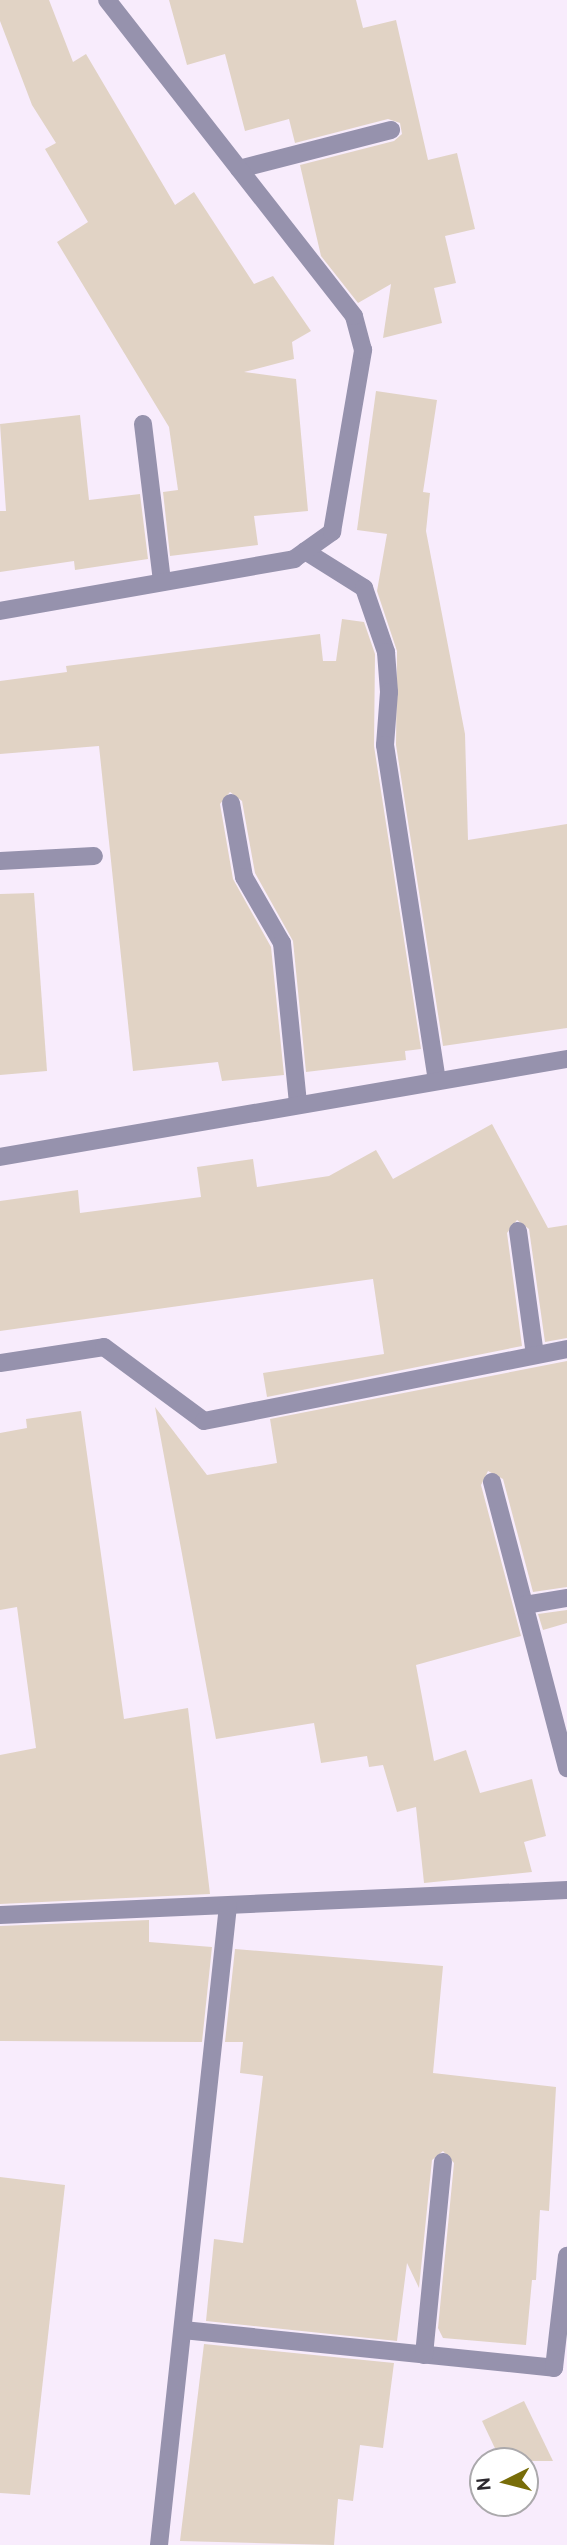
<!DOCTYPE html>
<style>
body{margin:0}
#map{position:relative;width:567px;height:2545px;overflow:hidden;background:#f8ecfc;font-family:Overpass,sans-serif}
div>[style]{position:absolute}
.building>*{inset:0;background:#e1d3c5}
.minor>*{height:18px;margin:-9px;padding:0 9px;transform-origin:9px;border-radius:9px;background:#9692ad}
span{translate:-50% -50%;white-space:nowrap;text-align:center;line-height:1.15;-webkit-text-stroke:6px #fff;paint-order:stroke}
.north{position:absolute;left:469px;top:2447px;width:70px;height:70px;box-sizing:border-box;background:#fff;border:2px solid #aba9ac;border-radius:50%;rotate:264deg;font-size:19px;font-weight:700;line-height:28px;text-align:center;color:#2d292f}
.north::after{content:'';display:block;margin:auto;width:24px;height:32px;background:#786d09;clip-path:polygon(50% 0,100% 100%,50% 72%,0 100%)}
</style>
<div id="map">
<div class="building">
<i style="clip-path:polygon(0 0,49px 0,73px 62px,86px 54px,175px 205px,194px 192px,254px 284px,273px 276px,311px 331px,292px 342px,294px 359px,244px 372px,296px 379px,308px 511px,254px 516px,258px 545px,170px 556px,163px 492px,178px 490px,169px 427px,57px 242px,88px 222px,45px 149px,56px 143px,32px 105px,0 21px)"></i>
<i style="clip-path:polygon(169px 0,356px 0,363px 28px,396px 20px,428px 160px,457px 153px,475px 229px,445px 236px,456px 283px,434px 288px,442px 323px,383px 338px,391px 284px,358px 303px,321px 256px,300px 165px,394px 141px,402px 134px,400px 123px,388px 119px,295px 143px,289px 119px,245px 131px,225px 54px,187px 65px)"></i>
<i style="clip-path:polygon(376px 391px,437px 400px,423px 492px,430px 493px,426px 531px,465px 734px,468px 840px,567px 824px,567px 1028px,443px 1046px,396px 745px,397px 651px,377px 591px,387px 534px,357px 530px)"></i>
<i style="clip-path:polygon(80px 415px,89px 500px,140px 494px,148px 559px,75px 570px,74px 561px,0 572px,0 511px,6px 511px,0 424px)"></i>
<i style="clip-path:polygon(342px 619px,364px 622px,375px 654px,374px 746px,421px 1049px,405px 1051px,406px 1060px,306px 1072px,293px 941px,255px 873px,242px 801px,230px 792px,220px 804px,233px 879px,271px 947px,284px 1075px,222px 1081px,218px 1062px,133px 1071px,99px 746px,0 754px,0 681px,67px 672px,66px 666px,320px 634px,323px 661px,336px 661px)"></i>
<i style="clip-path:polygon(34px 893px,47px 1071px,0 1075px,0 894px)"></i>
<i style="clip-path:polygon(492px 1124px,548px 1228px,567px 1225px,567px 1338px,545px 1342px,529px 1229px,517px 1220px,507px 1233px,522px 1346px,267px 1397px,263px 1373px,384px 1354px,373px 1279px,0 1331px,0 1201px,78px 1190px,80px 1213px,201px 1197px,197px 1167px,253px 1159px,257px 1187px,329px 1176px,376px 1150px,393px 1179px)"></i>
<i style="clip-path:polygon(567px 1361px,567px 1587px,533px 1592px,503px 1479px,488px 1471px,481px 1485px,521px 1636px,416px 1665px,434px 1761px,466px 1750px,480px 1793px,532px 1779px,546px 1836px,524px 1842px,532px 1872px,424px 1883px,416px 1807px,397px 1812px,383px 1765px,369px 1767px,367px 1756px,321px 1763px,314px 1723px,216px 1739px,155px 1407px,207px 1475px,277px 1463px,270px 1419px)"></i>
<i style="clip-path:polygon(81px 1411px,124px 1719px,188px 1708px,210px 1894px,0 1904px,0 1755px,36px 1748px,17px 1607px,0 1610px,0 1433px,27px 1428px,26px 1419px)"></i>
<i style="clip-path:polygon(567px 1610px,567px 1623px,543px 1630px,538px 1614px)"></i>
<i style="clip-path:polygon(149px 1920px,149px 1942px,212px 1947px,202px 2042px,0 2041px,0 1926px)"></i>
<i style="clip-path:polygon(235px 1949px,443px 1966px,433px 2073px,556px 2087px,549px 2211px,540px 2210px,536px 2280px,532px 2280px,526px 2345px,443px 2338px,438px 2328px,454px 2163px,443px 2151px,432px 2160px,419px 2288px,407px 2263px,397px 2341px,206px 2321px,214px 2239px,243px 2243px,263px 2076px,240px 2073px,243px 2042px,225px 2042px)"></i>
<i style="clip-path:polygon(0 2177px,65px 2185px,30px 2495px,0 2493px)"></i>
<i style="clip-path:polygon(204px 2344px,394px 2363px,383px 2448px,360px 2445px,353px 2501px,338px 2499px,334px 2545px,180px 2541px)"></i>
<i style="clip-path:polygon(524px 2401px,553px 2461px,501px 2461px,482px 2421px)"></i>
</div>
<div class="minor">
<i style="left:239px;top:169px;width:157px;rotate:-14.4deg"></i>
<i style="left:143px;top:424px;width:159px;rotate:83.1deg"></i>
<i style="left:305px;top:551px;width:70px;rotate:32.1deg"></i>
<i style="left:364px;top:588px;width:68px;rotate:71deg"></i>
<i style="left:386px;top:652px;width:40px;rotate:85.7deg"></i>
<i style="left:389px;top:692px;width:53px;rotate:94.3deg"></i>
<i style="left:385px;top:745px;width:338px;rotate:81.2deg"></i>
<i style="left:0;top:611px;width:299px;rotate:-10deg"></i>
<i style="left:294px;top:559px;width:47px;rotate:-35.4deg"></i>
<i style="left:332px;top:532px;width:185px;rotate:-80.3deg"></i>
<i style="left:363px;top:350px;width:35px;rotate:-105deg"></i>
<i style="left:354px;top:316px;width:401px;rotate:-128deg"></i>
<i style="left:231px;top:803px;width:75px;rotate:80deg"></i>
<i style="left:244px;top:877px;width:76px;rotate:60.1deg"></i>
<i style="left:282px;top:943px;width:161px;rotate:84.3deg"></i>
<i style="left:0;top:861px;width:94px;rotate:-3deg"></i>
<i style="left:0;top:1157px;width:575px;rotate:-9.81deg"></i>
<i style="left:518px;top:1231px;width:125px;rotate:82.2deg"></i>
<i style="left:0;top:1363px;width:105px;rotate:-8.7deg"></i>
<i style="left:104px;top:1347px;width:124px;rotate:36.5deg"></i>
<i style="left:204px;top:1421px;width:370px;rotate:-11.2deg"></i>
<i style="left:492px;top:1482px;width:296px;rotate:75.3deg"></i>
<i style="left:525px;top:1605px;width:43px;rotate:-9.5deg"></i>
<i style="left:0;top:1915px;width:568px;rotate:-2.52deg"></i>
<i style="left:183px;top:2330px;width:373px;rotate:5.8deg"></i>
<i style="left:554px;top:2368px;width:113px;rotate:-83.4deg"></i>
<i style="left:424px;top:2355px;width:194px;rotate:-84.4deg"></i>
<i style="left:159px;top:2545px;width:643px;rotate:-83.84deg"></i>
</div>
<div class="north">N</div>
</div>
